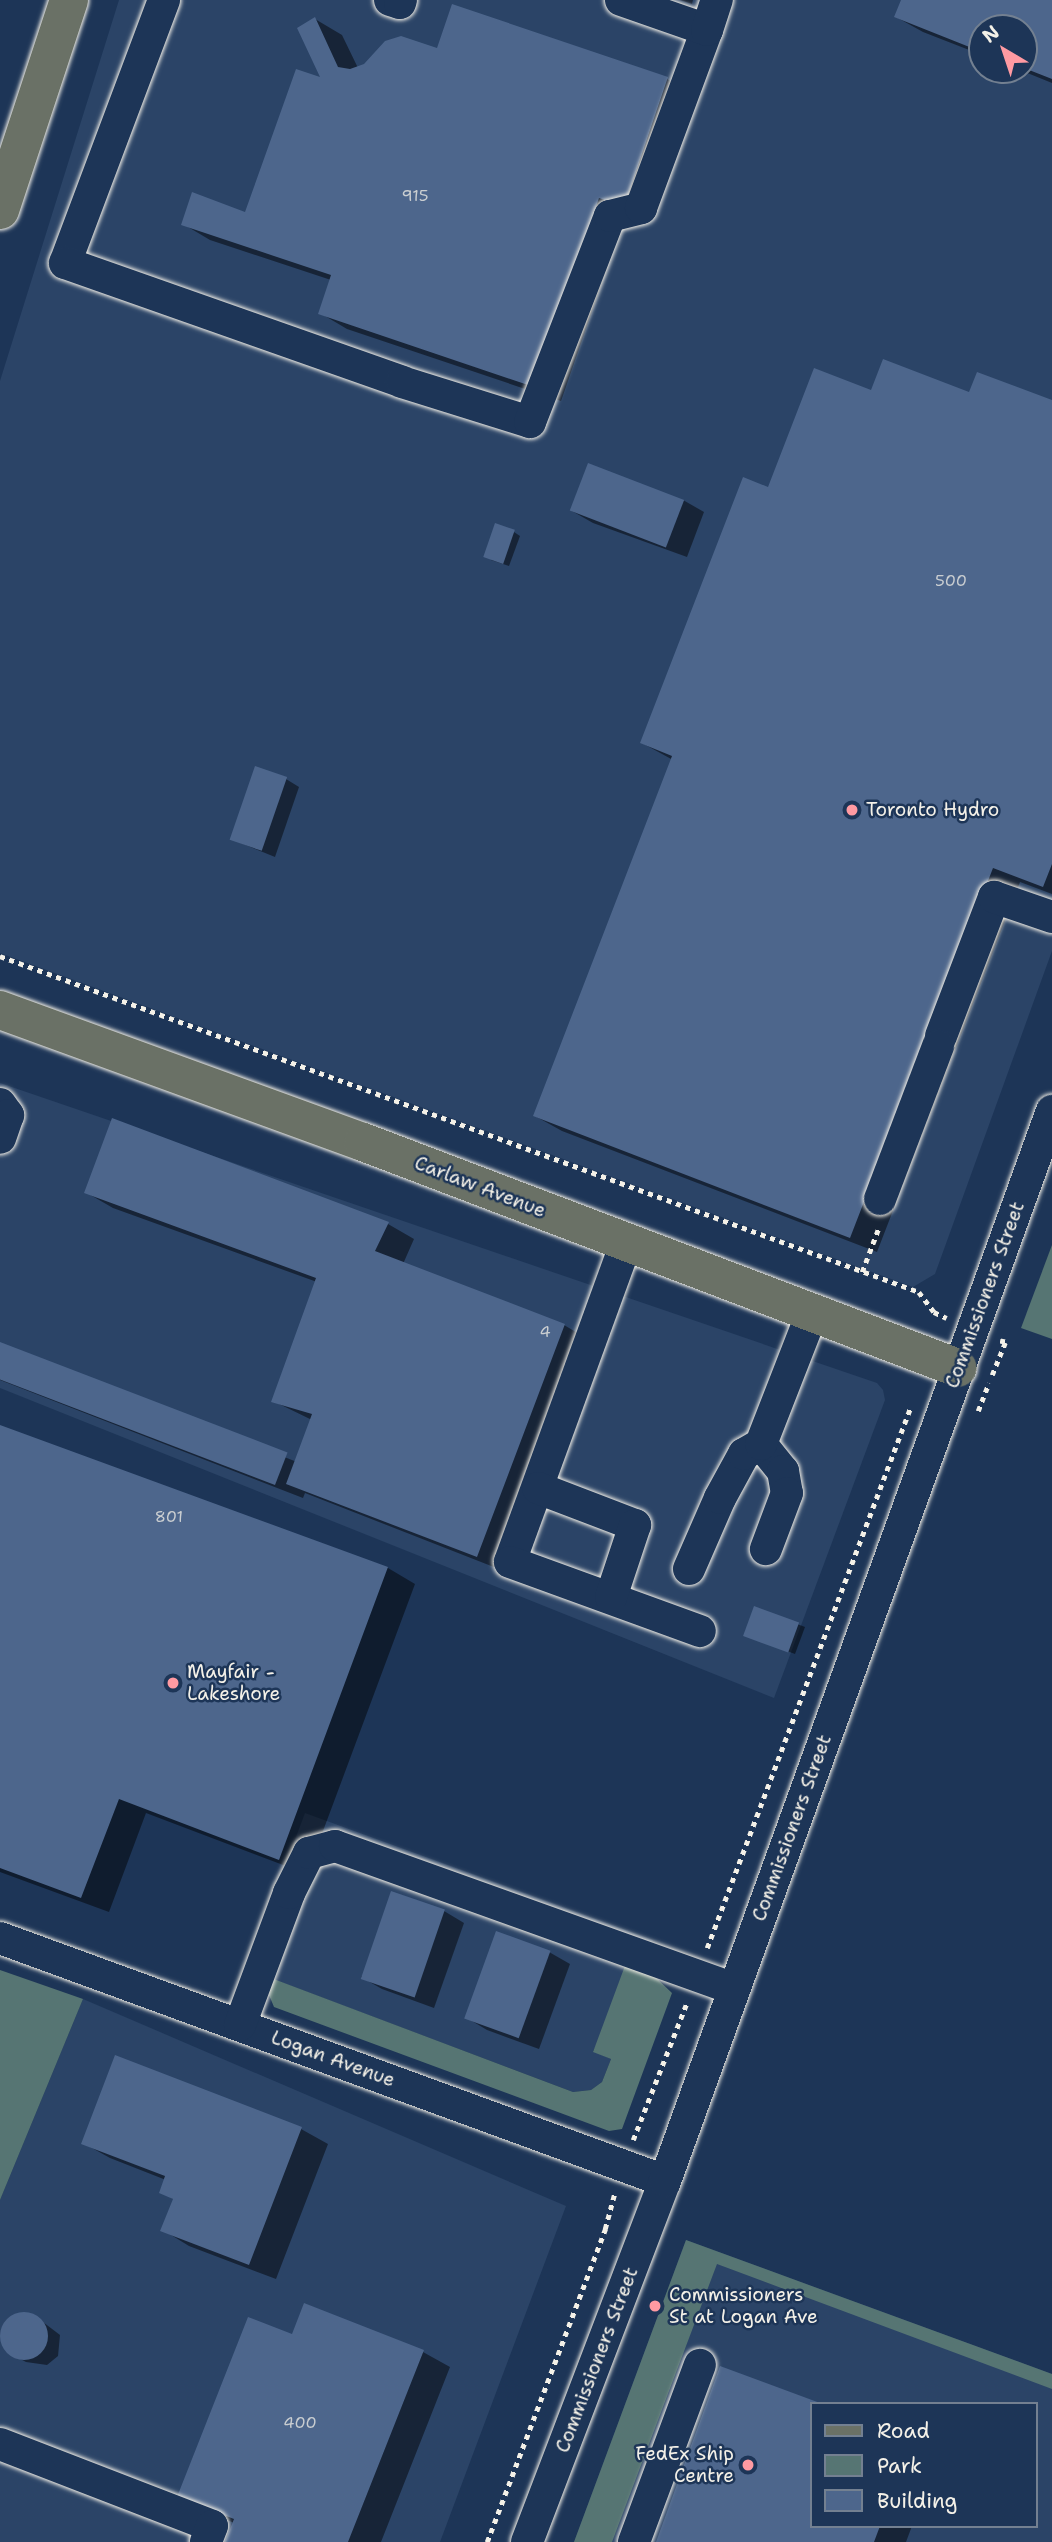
<!DOCTYPE html>
<style>
body{margin:0}
#map{position:relative;width:1052px;height:2542px;overflow:hidden;background:#1d3557;font-family:"Shantell Sans",sans-serif}
div>[style]{position:absolute}
.built>*{inset:0;background:#2b4467}
.green>*{inset:0;background:#567573}
.shadow>*{inset:0;background:#0007}
.building>*{inset:0;background:#4d668c;transform-origin:0 0}
.round{border-radius:50%}
.path>*{height:4.5px;margin-top:-2.25px;transform-origin:0;background:repeating-linear-gradient(90deg,#f4f1e8 0 5px,transparent 0 10px)}
.roads{filter:drop-shadow(0 0 2px #f4f1e8) drop-shadow(0 0 2px #f4f1e8)}
.minor>*{height:32px;margin:-16px;padding:0 16px;transform-origin:16px;border-radius:16px;background:#1d3557}
.major>*{height:38px;margin:-19px;padding:0 19px;transform-origin:19px;border-radius:19px;background:#6a7166}
.highway>*{height:38px;margin:-19px;padding:0 19px;transform-origin:19px;border-radius:19px;background:#6a7166}
.dots>*{width:19px;height:19px;translate:-50% -50%;box-sizing:border-box;border:4px solid #1d3557;border-radius:50%}
span{translate:-50% -50%;white-space:nowrap;text-align:center;line-height:1.15;-webkit-text-stroke:5px #1d3557;paint-order:stroke}
.number-label{font-size:16px;color:#caced1}
.number-label span{-webkit-text-stroke-width:0}
.poi-label{font-size:19px;color:#f4f1e8}
.left{translate:0 -50%;text-align:left}
.right{translate:-100% -50%;text-align:right}
.street-label{font-size:19px;color:#f4f1e8}
.legend{position:absolute;left:810px;top:2402px;width:228px;height:126px;box-sizing:border-box;background:#1d3557;border:2px solid #738091;margin:0;padding:9px 12px;list-style:none;font-size:21px;color:#f4f1e8}
.legend li{display:flex;align-items:center;gap:14px;height:35px}
.legend b{width:35px;border:2px solid #738091}
.north{position:absolute;left:968px;top:14px;width:70px;height:70px;box-sizing:border-box;background:#1d3557;border:2px solid #738091;border-radius:50%;rotate:321deg;font-size:19px;font-weight:700;line-height:28px;text-align:center;color:#f4f1e8}
.north::after{content:'';display:block;margin:auto;width:24px;height:32px;background:#ff9aa2;clip-path:polygon(50% 0,100% 100%,50% 72%,0 100%)}
</style>
<div id="map">
<div class="built">
<i style="clip-path:polygon(evenodd,119px 0,1052px 0,1052px 951px,935px 1274px,913px 1287px,0 953px,0 381px,119px 0,982px 28px,1024px 28px,1024px 70px,982px 70px,982px 28px)"></i>
<i style="clip-path:polygon(0 1083px,877px 1383px,883px 1390px,885px 1400px,774px 1698px,0 1388px)"></i>
<i style="clip-path:polygon(305px 1813px,653px 1940px,642px 1970px,593px 2051px,611px 2059px,602px 2082px,591px 2090px,573px 2092px,246px 1969px)"></i>
<i style="clip-path:polygon(83px 1999px,566px 2206px,440px 2542px,0 2542px,0 2200px)"></i>
<i style="clip-path:polygon(evenodd,686px 2240px,1052px 2374px,1052px 2542px,574px 2542px,686px 2240px,812px 2404px,1036px 2404px,1036px 2526px,812px 2526px,812px 2404px)"></i>
</div>
<div class="green">
<i style="clip-path:polygon(1052px 1245px,1052px 1339px,1021px 1328px)"></i>
<i style="clip-path:polygon(626px 1963px,652px 1974px,672px 1993px,622px 2129px,609px 2131px,274px 2007px,269px 1995px,271px 1978px,573px 2092px,591px 2090px,602px 2082px,611px 2059px,593px 2052px)"></i>
<i style="clip-path:polygon(0 1970px,83px 1999px,0 2200px)"></i>
<i style="clip-path:polygon(686px 2240px,1052px 2374px,1052px 2389px,717px 2264px,612px 2542px,574px 2542px)"></i>
</div>
<div class="shadow">
<i style="clip-path:polygon(680px 0,693px 0,692px 4px)"></i>
<i style="clip-path:polygon(903px 0,1052px 0,1052px 83px,1020px 70px,1024px 70px,1024px 28px,982px 28px,982px 55px,923px 32px,896px 17px)"></i>
<i style="clip-path:polygon(315px 19px,342px 35px,358px 68px,439px 50px,667px 79px,694px 94px,651px 221px,626px 213px,561px 401px,347px 329px,320px 313px,331px 280px,210px 240px,183px 224px,246px 214px,324px 80px)"></i>
<i style="clip-path:polygon(872px 392px,970px 394px,1052px 402px,1052px 894px,1020px 882px,877px 1252px,562px 1131px,535px 1116px,673px 760px,642px 743px,769px 489px)"></i>
<i style="clip-path:polygon(683px 500px,704px 512px,687px 557px,593px 523px,572px 511px)"></i>
<i style="clip-path:polygon(514px 532px,520px 536px,509px 566px,491px 560px)"></i>
<i style="clip-path:polygon(286px 779px,299px 787px,275px 857px,231px 839px)"></i>
<i style="clip-path:polygon(87px 1193px,388px 1224px,414px 1239px,403px 1264px,564px 1325px,591px 1341px,504px 1571px,305px 1493px,303px 1498px,0 1380px,0 1344px,297px 1462px,312px 1420px,273px 1401px,317px 1282px,113px 1208px)"></i>
<i style="clip-path:polygon(0 1427px,388px 1568px,415px 1584px,307px 1874px,146px 1813px,109px 1912px,0 1872px)"></i>
<i style="clip-path:polygon(755px 1608px,805px 1627px,795px 1654px,752px 1638px)"></i>
<i style="clip-path:polygon(444px 1911px,464px 1923px,434px 2008px,382px 1989px,361px 1977px)"></i>
<i style="clip-path:polygon(549px 1952px,570px 1964px,539px 2049px,487px 2030px,467px 2018px)"></i>
<i style="clip-path:polygon(116px 2058px,301px 2129px,328px 2144px,276px 2279px,189px 2246px,163px 2230px,175px 2200px,161px 2192px,166px 2180px,110px 2158px,83px 2143px)"></i>
<i style="clip-path:polygon(305px 2305px,423px 2352px,450px 2367px,381px 2542px,229px 2542px,234px 2523px,206px 2511px,293px 2337px)"></i>
<i style="clip-path:polygon(21px 2314px,35px 2316px,60px 2335px,58px 2356px,47px 2365px,26px 2362px,11px 2354px,3px 2342px,4px 2327px)"></i>
<i style="clip-path:polygon(721px 2369px,816px 2404px,812px 2404px,812px 2526px,912px 2526px,906px 2542px,657px 2542px)"></i>
</div>
<div class="building">
<i style="clip-path:polygon(901px 0,1052px 0,1052px 79px,1024px 68px,1024px 28px,982px 28px,982px 52px,894px 17px)"></i>
<i style="clip-path:polygon(452px 4px,668px 77px,624px 207px,599px 198px,534px 387px,318px 314px,331px 275px,181px 225px,192px 192px,245px 212px,296px 69px,320px 77px,297px 28px,315px 17px,338px 67px,350px 69px,364px 64px,385px 41px,401px 36px,437px 48px)"></i>
<i style="clip-path:polygon(883px 359px,969px 392px,977px 372px,1052px 400px,1052px 864px,1043px 887px,993px 868px,850px 1238px,533px 1116px,672px 756px,640px 743px,743px 477px,768px 487px,814px 368px,871px 390px)"></i>
<i style="left:588px;top:463px;width:103px;height:51px;rotate:21deg"></i>
<i style="left:495px;top:523px;width:21px;height:36px;rotate:19deg"></i>
<i style="left:255px;top:766px;width:34px;height:78px;rotate:19deg"></i>
<i style="clip-path:polygon(112px 1118px,389px 1222px,375px 1251px,565px 1324px,477px 1557px,286px 1484px,312px 1414px,271px 1402px,316px 1278px,84px 1193px)"></i>
<i style="left:0;top:1342px;width:308px;height:35px;rotate:21deg"></i>
<i style="clip-path:polygon(0 1425px,388px 1567px,279px 1860px,119px 1799px,81px 1898px,0 1868px)"></i>
<i style="left:754px;top:1606px;width:48px;height:32px;rotate:20deg"></i>
<i style="left:391px;top:1891px;width:57px;height:93px;rotate:19deg"></i>
<i style="left:496px;top:1931px;width:58px;height:93px;rotate:20deg"></i>
<i style="clip-path:polygon(115px 2055px,302px 2127px,249px 2265px,160px 2231px,173px 2199px,159px 2193px,165px 2176px,81px 2144px)"></i>
<i style="clip-path:polygon(304px 2303px,424px 2350px,348px 2542px,225px 2542px,234px 2519px,177px 2497px,248px 2317px,292px 2334px)"></i>
<i class="round" style="left:0;top:2312px;width:48px;height:48px"></i>
<i style="clip-path:polygon(720px 2366px,820px 2403px,812px 2404px,812px 2526px,880px 2526px,874px 2542px,656px 2542px)"></i>
</div>
<div class="path">
<i style="left:0;top:956px;width:978px;rotate:20.08deg"></i>
<i style="left:919px;top:1292px;width:25px;rotate:53deg"></i>
<i style="left:934px;top:1312px;width:14px;rotate:25deg"></i>
<i style="left:862px;top:1272px;width:48px;rotate:-69.3deg"></i>
<i style="left:992px;top:1375px;width:35px;rotate:-68deg"></i>
<i style="left:1005px;top:1342px;width:5px;rotate:-169deg"></i>
<i style="left:978px;top:1411px;width:30px;rotate:-69deg"></i>
<i style="left:707px;top:1948px;width:579px;rotate:-69.37deg"></i>
<i style="left:633px;top:2140px;width:148px;rotate:-68.6deg"></i>
<i style="left:487px;top:2542px;width:335px;rotate:-69.3deg"></i>
<i style="left:605px;top:2229px;width:38px;rotate:-75deg"></i>
</div>
<div class="roads">
<div class="minor">
<i style="left:164px;top:0;width:281px;rotate:110.6deg"></i>
<i style="left:65px;top:263px;width:357px;rotate:19.4deg"></i>
<i style="left:402px;top:382px;width:134px;rotate:17.4deg"></i>
<i style="left:530px;top:422px;width:221px;rotate:-68.8deg"></i>
<i style="left:610px;top:216px;width:32px;rotate:-14deg"></i>
<i style="left:641px;top:208px;width:190px;rotate:-69.7deg"></i>
<i style="left:390px;top:0;width:10px;rotate:17deg"></i>
<i style="left:400px;top:3px;width:3px;rotate:-72deg"></i>
<i style="left:621px;top:0;width:91px;rotate:19.2deg"></i>
<i style="left:707px;top:30px;width:32px;rotate:-72deg"></i>
<i style="left:941px;top:1036px;width:149px;rotate:-69.1deg"></i>
<i style="left:994px;top:897px;width:61px;rotate:19deg"></i>
<i style="left:0;top:1104px;width:14px;rotate:54deg"></i>
<i style="left:8px;top:1115px;width:24px;rotate:109deg"></i>
<i style="left:880px;top:1199px;width:164px;rotate:-69.2deg"></i>
<i style="left:626px;top:1243px;width:339px;rotate:110deg"></i>
<i style="left:510px;top:1562px;width:202px;rotate:20deg"></i>
<i style="left:761px;top:1444px;width:35px;rotate:51deg"></i>
<i style="left:783px;top:1471px;width:22px;rotate:80deg"></i>
<i style="left:787px;top:1493px;width:60px;rotate:110.6deg"></i>
<i style="left:538px;top:1488px;width:104px;rotate:20.9deg"></i>
<i style="left:635px;top:1525px;width:76px;rotate:108.4deg"></i>
<i style="left:689px;top:1569px;width:77px;rotate:-66.4deg"></i>
<i style="left:720px;top:1498px;width:50px;rotate:-61.4deg"></i>
<i style="left:744px;top:1454px;width:20px;rotate:-30deg"></i>
<i style="left:761px;top:1444px;width:141px;rotate:-68.7deg"></i>
<i style="left:0;top:1938px;width:708px;rotate:20.07deg"></i>
<i style="left:240px;top:2025px;width:141px;rotate:-69.6deg"></i>
<i style="left:289px;top:1893px;width:45px;rotate:-63.4deg"></i>
<i style="left:309px;top:1853px;width:27px;rotate:-15deg"></i>
<i style="left:335px;top:1846px;width:424px;rotate:19.7deg"></i>
<i style="left:0;top:2444px;width:227px;rotate:21.1deg"></i>
<i style="left:212px;top:2526px;width:17px;rotate:111deg"></i>
<i style="left:527px;top:2542px;width:386px;rotate:-69.1deg"></i>
<i style="left:665px;top:2181px;width:1138px;rotate:-70.12deg"></i>
<i style="left:634px;top:2542px;width:189px;rotate:-69.6deg"></i>
</div>
<div class="major">
<i style="left:0;top:1010px;width:386px;rotate:20deg"></i>
<i style="left:363px;top:1142px;width:636px;rotate:20.8deg"></i>
</div>
<div class="highway">
<i style="left:0;top:210px;width:221px;rotate:-71.8deg"></i>
</div>
</div>
<div class="dots">
<i style="left:852px;top:810px;background:#ff9aa2"></i>
<i style="left:173px;top:1683px;background:#ff9aa2"></i>
<i style="left:655px;top:2306px;background:#ff9aa2"></i>
<i style="left:748px;top:2465px;background:#ff9aa2"></i>
</div>
<div class="number-label">
<span style="left:415px;top:196px">915</span>
<span style="left:951px;top:581px">500</span>
<span style="left:545px;top:1332px">4</span>
<span style="left:169px;top:1517px">801</span>
<span style="left:300px;top:2423px">400</span>
</div>
<div class="poi-label">
<span class="left" style="left:866px;top:810px">Toronto Hydro</span>
<span class="left" style="left:187px;top:1683px">Mayfair -<br>Lakeshore</span>
<span class="left" style="left:669px;top:2306px">Commissioners<br>St at Logan Ave</span>
<span class="right" style="left:734px;top:2465px">FedEx Ship<br>Centre</span>
</div>
<div class="street-label">
<span style="left:480px;top:1187px;rotate:21deg">Carlaw Avenue</span>
<span style="left:985px;top:1295px;rotate:-70deg">Commissioners Street</span>
<span style="left:792px;top:1828px;rotate:-70deg">Commissioners Street</span>
<span style="left:333px;top:2059px;rotate:20deg">Logan Avenue</span>
<span style="left:597px;top:2360px;rotate:-69deg">Commissioners Street</span>
</div>
<ul class="legend">
<li><b style="height:9px;background:#6a7166"></b>Road</li>
<li><b style="height:19px;background:#567573"></b>Park</li>
<li><b style="height:19px;background:#4d668c"></b>Building</li>
</ul>
<div class="north">N</div>
</div>
